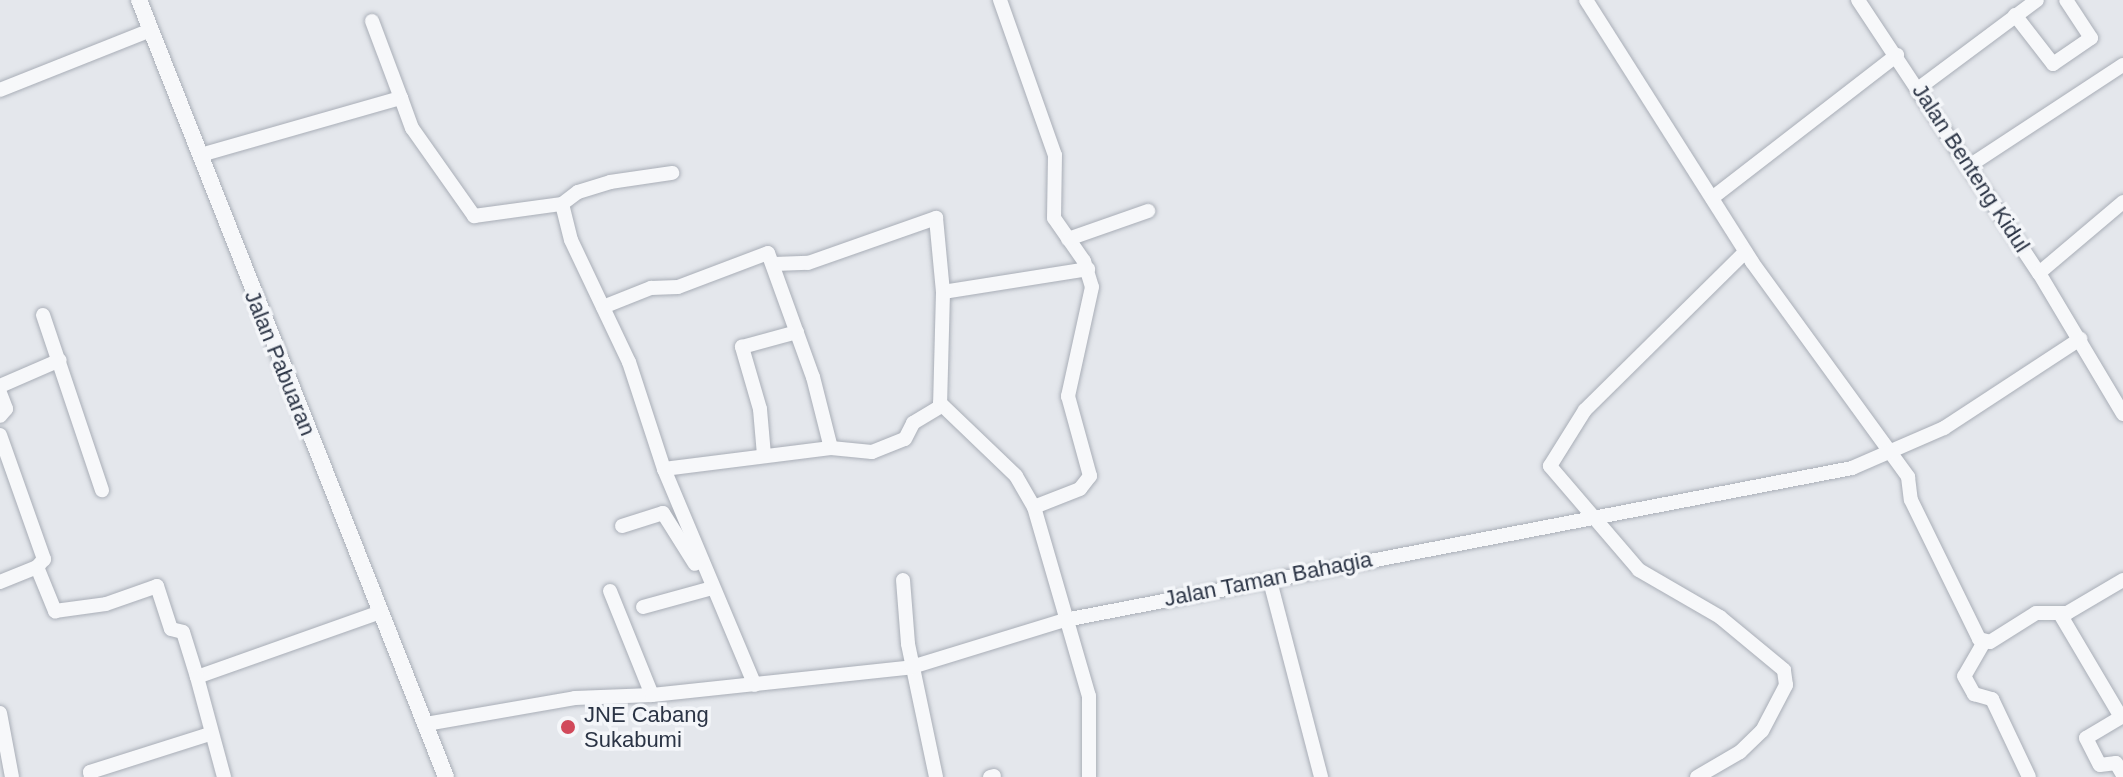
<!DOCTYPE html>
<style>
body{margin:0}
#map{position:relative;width:2123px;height:777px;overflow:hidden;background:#e4e7ec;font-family:Arial,sans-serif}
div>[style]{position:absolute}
.roads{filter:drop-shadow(0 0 2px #a9aeb7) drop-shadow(0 0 2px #a9aeb7)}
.minor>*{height:14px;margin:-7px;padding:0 7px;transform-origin:7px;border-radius:7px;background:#f7f8fa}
.tertiary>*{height:16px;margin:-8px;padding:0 8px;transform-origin:8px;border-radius:8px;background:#f7f8fa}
.dots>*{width:22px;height:22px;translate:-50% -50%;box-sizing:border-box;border:4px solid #f4f6f9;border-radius:50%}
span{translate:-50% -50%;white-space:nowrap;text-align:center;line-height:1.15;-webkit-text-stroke:7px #f4f6f9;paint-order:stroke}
.street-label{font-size:22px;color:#2b3445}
.poi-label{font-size:22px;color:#2b3445}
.left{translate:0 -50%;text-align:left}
</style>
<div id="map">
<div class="roads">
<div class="minor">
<i style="left:1000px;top:0;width:164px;rotate:70.5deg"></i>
<i style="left:1055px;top:155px;width:63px;rotate:90.9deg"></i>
<i style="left:1054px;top:218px;width:52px;rotate:55.1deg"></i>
<i style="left:1084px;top:261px;width:27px;rotate:73deg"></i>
<i style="left:1092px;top:287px;width:112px;rotate:102.4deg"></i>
<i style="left:1068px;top:396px;width:83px;rotate:74.6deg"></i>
<i style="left:1090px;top:476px;width:16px;rotate:128deg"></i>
<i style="left:1080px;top:489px;width:49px;rotate:158.6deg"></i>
<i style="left:1034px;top:507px;width:197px;rotate:73.8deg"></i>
<i style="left:1089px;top:696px;width:81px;rotate:90deg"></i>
<i style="left:1586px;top:0;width:310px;rotate:57.6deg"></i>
<i style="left:1752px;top:262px;width:266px;rotate:54deg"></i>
<i style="left:1908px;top:477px;width:23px;rotate:83deg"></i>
<i style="left:1911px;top:500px;width:155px;rotate:63.9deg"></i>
<i style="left:1979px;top:639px;width:11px;rotate:15deg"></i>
<i style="left:1990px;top:642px;width:54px;rotate:-32.2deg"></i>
<i style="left:2036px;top:613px;width:31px"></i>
<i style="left:2067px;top:613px;width:65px;rotate:-30.5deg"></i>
<i style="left:1858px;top:0;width:328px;rotate:56.5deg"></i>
<i style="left:2039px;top:273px;width:164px;rotate:59.2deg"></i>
<i style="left:2015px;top:15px;width:62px;rotate:52.2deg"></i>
<i style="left:2053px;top:64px;width:46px;rotate:-34.4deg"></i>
<i style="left:2091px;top:38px;width:45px;rotate:-123.3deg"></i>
<i style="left:372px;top:21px;width:82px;rotate:69.4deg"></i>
<i style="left:1919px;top:88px;width:147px;rotate:-36.7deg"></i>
<i style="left:0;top:90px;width:162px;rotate:-21.7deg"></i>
<i style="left:204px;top:154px;width:205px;rotate:-15.9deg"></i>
<i style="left:401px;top:98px;width:32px;rotate:70deg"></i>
<i style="left:412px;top:128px;width:108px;rotate:54.8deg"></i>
<i style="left:474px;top:216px;width:89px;rotate:-7.8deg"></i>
<i style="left:562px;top:204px;width:37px;rotate:76deg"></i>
<i style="left:571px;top:240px;width:135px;rotate:64.6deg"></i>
<i style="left:629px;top:362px;width:113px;rotate:71.9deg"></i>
<i style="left:664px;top:469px;width:234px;rotate:67.2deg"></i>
<i style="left:1969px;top:166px;width:184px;rotate:-33.3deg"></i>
<i style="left:1712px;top:198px;width:234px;rotate:-37.7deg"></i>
<i style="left:562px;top:204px;width:20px;rotate:-37deg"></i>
<i style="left:578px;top:192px;width:34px;rotate:-17deg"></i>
<i style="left:610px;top:182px;width:63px;rotate:-8.3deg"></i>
<i style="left:1068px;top:239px;width:85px;rotate:-19.3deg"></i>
<i style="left:774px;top:264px;width:34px;rotate:-2deg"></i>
<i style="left:808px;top:263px;width:136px;rotate:-19.4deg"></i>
<i style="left:936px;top:218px;width:74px;rotate:84.6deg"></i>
<i style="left:943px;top:292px;width:111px;rotate:91.5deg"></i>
<i style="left:940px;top:403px;width:105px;rotate:43.8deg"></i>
<i style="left:1016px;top:476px;width:36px;rotate:60deg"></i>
<i style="left:2039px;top:273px;width:110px;rotate:-40.2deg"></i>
<i style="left:943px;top:292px;width:147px;rotate:-9deg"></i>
<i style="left:603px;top:307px;width:52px;rotate:-21.6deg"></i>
<i style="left:651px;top:288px;width:27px;rotate:-2deg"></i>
<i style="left:678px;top:287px;width:96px;rotate:-20.7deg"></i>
<i style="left:768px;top:253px;width:132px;rotate:70.1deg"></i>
<i style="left:813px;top:377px;width:73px;rotate:75.8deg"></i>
<i style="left:43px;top:315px;width:185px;rotate:71.4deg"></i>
<i style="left:0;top:386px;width:65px;rotate:-23.4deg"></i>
<i style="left:0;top:393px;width:17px;rotate:69deg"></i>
<i style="left:6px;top:409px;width:9px;rotate:131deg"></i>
<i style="left:0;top:435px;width:132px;rotate:70.5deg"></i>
<i style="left:44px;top:559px;width:11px;rotate:131deg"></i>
<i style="left:764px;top:455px;width:46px;rotate:-95deg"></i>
<i style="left:760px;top:409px;width:65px;rotate:-106.2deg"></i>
<i style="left:742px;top:347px;width:57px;rotate:-15.3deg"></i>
<i style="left:664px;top:469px;width:168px;rotate:-7.2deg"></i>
<i style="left:831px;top:448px;width:41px;rotate:5.6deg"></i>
<i style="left:872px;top:452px;width:35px;rotate:-22deg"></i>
<i style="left:905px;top:439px;width:18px;rotate:-63deg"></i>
<i style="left:913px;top:423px;width:33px;rotate:-31deg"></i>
<i style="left:622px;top:526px;width:43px;rotate:-17.6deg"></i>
<i style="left:663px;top:513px;width:60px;rotate:57.9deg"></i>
<i style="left:903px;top:580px;width:64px;rotate:85.5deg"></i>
<i style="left:908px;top:644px;width:136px;rotate:78.1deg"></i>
<i style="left:1270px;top:581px;width:203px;rotate:75.4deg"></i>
<i style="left:0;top:582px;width:40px;rotate:-22deg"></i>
<i style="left:37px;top:567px;width:48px;rotate:67.8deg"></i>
<i style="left:55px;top:611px;width:51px;rotate:-7.8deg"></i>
<i style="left:106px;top:604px;width:54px;rotate:-19.4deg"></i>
<i style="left:157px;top:586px;width:45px;rotate:72deg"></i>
<i style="left:171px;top:629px;width:12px;rotate:14deg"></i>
<i style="left:183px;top:632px;width:47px;rotate:72.7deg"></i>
<i style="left:197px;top:677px;width:192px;rotate:-19.5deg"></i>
<i style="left:610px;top:591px;width:112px;rotate:68deg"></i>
<i style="left:643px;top:607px;width:68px;rotate:-15.3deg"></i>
<i style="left:2060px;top:614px;width:120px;rotate:59.4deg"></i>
<i style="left:1984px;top:642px;width:39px;rotate:120deg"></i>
<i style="left:1964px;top:676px;width:21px;rotate:61deg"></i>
<i style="left:1974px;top:694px;width:19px;rotate:16deg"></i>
<i style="left:1992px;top:699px;width:86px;rotate:64.6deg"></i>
<i style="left:197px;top:677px;width:104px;rotate:74.9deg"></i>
<i style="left:0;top:713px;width:65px;rotate:79.4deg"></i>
<i style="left:2123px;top:716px;width:43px;rotate:149.3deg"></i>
<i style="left:2086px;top:738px;width:30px;rotate:63deg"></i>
<i style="left:2100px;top:765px;width:16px;rotate:-7deg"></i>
<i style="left:2116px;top:763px;width:14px;rotate:60deg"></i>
<i style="left:426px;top:724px;width:151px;rotate:-9.9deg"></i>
<i style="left:575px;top:698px;width:77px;rotate:-2.2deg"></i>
<i style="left:652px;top:695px;width:262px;rotate:-6.1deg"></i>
<i style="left:912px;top:667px;width:160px;rotate:-17.1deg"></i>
<i style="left:1065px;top:620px;width:802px;rotate:-10.93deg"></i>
<i style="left:1852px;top:468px;width:100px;rotate:-23.5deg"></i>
<i style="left:1944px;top:428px;width:163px;rotate:-33.2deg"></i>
<i style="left:91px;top:777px;width:5px;rotate:-101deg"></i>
<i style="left:90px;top:772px;width:126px;rotate:-17.6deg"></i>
<i style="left:990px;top:777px;width:4px;rotate:-14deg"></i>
<i style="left:1697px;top:777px;width:50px;rotate:-30.2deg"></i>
<i style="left:1740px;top:752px;width:30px;rotate:-44deg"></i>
<i style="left:1762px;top:731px;width:52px;rotate:-62.4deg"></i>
<i style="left:1786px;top:685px;width:15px;rotate:-98deg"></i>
<i style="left:1784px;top:670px;width:83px;rotate:-140.4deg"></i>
<i style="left:1720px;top:617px;width:94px;rotate:-149.9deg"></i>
<i style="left:1639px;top:570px;width:137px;rotate:-130.6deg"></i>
<i style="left:1550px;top:466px;width:66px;rotate:-58deg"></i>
<i style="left:1585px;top:410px;width:225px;rotate:-44.6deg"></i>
</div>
<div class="tertiary">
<i style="left:139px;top:0;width:835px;rotate:68.44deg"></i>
</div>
</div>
<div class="dots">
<i style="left:568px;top:727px;background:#d1495b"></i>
</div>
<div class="street-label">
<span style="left:1971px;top:168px;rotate:57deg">Jalan Benteng Kidul</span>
<span style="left:280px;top:363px;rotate:68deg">Jalan Pabuaran</span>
<span style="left:1268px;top:579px;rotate:-11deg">Jalan Taman Bahagia</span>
</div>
<div class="poi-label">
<span class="left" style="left:584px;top:727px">JNE Cabang<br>Sukabumi</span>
</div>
</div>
